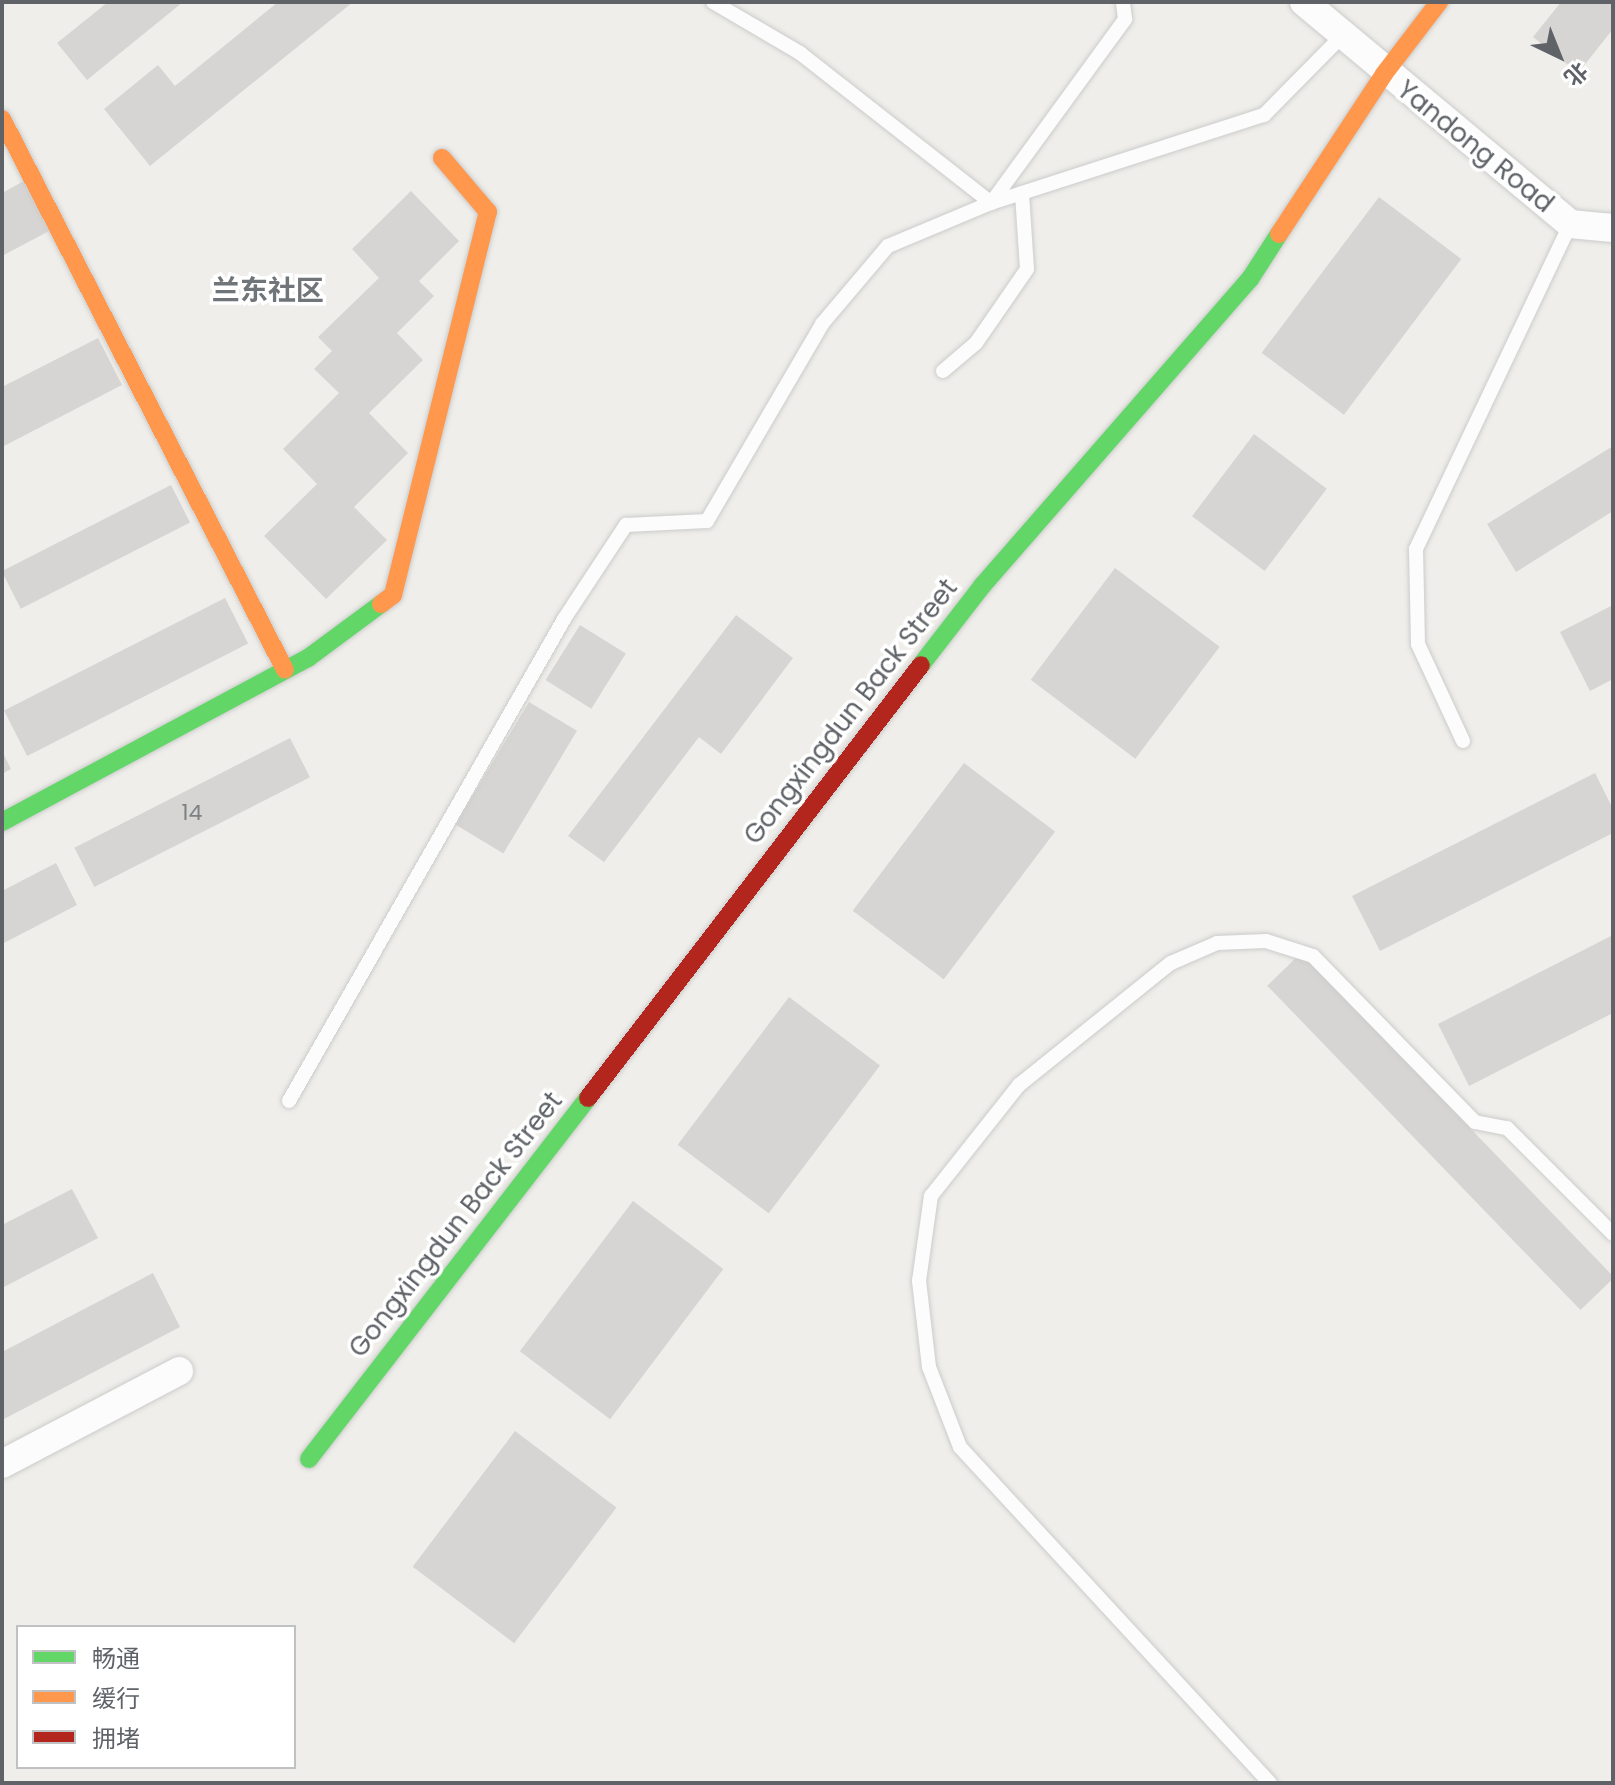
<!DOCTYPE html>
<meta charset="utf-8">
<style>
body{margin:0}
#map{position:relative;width:1615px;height:1785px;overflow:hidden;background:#efeeea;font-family:Poppins,"Noto Sans SC",sans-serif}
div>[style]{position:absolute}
.building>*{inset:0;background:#d6d5d3;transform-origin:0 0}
.roads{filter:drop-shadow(0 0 2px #cbcccc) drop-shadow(0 0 2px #cbcccc)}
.lane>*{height:14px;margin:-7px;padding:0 7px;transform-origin:7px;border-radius:7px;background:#fdfcfc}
.street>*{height:28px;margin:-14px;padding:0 14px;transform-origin:14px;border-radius:14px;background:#fdfcfc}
.fast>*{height:18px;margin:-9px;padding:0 9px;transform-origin:9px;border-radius:9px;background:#63d668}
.slow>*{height:18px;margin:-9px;padding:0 9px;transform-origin:9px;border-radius:9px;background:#ff974d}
.jam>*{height:18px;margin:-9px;padding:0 9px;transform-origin:9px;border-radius:9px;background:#b3261e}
span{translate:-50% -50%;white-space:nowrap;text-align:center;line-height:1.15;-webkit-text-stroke:7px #fff;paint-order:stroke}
.number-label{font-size:22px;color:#7e8184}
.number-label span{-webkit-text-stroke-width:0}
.street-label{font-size:26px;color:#5f6368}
.neighbourhood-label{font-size:28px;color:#70757a;font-weight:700}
.frame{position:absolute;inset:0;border:4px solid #5f6368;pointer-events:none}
.legend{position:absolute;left:16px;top:1625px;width:280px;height:144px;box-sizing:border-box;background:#fff;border:2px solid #bfc1c3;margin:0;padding:10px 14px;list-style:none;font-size:24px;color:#5f6368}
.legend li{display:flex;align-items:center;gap:16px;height:40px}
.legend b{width:40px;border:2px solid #bfc1c3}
.north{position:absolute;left:1519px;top:16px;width:80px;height:80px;-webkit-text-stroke:6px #fff;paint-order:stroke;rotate:137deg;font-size:22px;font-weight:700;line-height:32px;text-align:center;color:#5f6368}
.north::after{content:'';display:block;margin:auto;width:28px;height:36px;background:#5f6368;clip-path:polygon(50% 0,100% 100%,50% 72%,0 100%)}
</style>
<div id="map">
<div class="building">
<i style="clip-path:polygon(108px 2px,183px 2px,87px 80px,57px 43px)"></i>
<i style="clip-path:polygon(278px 2px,353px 2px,150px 166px,104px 109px,158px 65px,175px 86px)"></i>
<i style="clip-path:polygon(1561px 2px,1613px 2px,1613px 29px,1578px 73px,1533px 37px)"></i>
<i style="clip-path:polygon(24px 181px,49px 231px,2px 256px,2px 193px)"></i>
<i style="clip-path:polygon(411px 191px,459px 241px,419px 281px,434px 296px,397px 333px,423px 360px,369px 413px,408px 453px,354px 507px,387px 540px,326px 599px,264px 536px,317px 484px,283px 449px,339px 393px,314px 369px,332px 351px,318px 337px,379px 278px,352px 249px)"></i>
<i style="left:1379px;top:197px;width:103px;height:195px;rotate:37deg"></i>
<i style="clip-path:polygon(98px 338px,122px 385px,2px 447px,2px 387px)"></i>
<i style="left:1254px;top:434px;width:91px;height:103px;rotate:37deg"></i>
<i style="clip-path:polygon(1613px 446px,1613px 511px,1516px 572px,1487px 524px)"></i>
<i style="left:171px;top:485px;width:42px;height:190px;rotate:63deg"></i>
<i style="left:1115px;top:568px;width:131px;height:140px;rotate:37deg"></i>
<i style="left:225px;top:598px;width:51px;height:248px;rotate:63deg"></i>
<i style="clip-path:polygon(1613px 605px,1613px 679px,1590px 691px,1560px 632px)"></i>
<i style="clip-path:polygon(736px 615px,793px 658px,721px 754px,699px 737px,604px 862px,568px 836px)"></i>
<i style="left:580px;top:625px;width:54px;height:65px;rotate:32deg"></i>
<i style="left:529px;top:702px;width:56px;height:143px;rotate:31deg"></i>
<i style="left:290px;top:738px;width:44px;height:242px;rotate:63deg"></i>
<i style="clip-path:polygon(2px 751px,11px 769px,2px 774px)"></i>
<i style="left:964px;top:763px;width:114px;height:185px;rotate:37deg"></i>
<i style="clip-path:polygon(1595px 773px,1613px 809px,1613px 833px,1380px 951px,1352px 896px)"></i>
<i style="clip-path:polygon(56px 863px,77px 905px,2px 944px,2px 891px)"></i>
<i style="clip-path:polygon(1613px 935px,1613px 1013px,1469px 1086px,1438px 1024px)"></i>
<i style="left:1301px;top:953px;width:451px;height:47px;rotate:46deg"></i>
<i style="left:789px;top:997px;width:114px;height:185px;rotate:37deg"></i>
<i style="clip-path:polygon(72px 1189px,98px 1238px,2px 1288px,2px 1225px)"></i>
<i style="left:633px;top:1201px;width:113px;height:188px;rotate:37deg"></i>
<i style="clip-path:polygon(153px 1273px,180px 1327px,2px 1420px,2px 1352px)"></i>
<i style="left:515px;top:1431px;width:127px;height:170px;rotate:37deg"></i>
</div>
<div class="roads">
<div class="lane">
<i style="left:713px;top:2px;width:101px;rotate:30.4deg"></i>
<i style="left:800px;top:53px;width:243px;rotate:38.1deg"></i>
<i style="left:991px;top:203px;width:287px;rotate:-17.9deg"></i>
<i style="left:1264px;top:115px;width:111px;rotate:-45.4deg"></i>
<i style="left:943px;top:371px;width:43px;rotate:-40.3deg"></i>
<i style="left:976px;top:343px;width:90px;rotate:-55.4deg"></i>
<i style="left:1027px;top:269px;width:76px;rotate:-93.8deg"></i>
<i style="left:1463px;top:741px;width:107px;rotate:-114.9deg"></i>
<i style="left:1418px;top:644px;width:95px;rotate:-91.2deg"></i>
<i style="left:1416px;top:549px;width:360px;rotate:-64.6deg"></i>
<i style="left:289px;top:1101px;width:555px;rotate:-60.29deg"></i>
<i style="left:564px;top:619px;width:113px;rotate:-56.6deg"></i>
<i style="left:626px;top:525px;width:81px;rotate:-2.8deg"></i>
<i style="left:707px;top:521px;width:228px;rotate:-59.7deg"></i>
<i style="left:822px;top:324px;width:102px;rotate:-49.8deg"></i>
<i style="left:888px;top:246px;width:112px;rotate:-22.7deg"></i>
<i style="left:991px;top:203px;width:228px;rotate:-53.9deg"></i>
<i style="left:1125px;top:19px;width:17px;rotate:-97deg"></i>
<i style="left:1270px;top:1783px;width:457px;rotate:-132.7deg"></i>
<i style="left:960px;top:1447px;width:86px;rotate:-111.2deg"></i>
<i style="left:929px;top:1367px;width:87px;rotate:-96.6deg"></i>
<i style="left:919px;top:1281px;width:86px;rotate:-82deg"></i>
<i style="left:931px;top:1196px;width:142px;rotate:-51.6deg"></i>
<i style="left:1019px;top:1085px;width:195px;rotate:-38.8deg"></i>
<i style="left:1171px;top:963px;width:50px;rotate:-23.5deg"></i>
<i style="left:1217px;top:943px;width:49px;rotate:-2.3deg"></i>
<i style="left:1266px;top:941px;width:49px;rotate:17.7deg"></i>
<i style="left:1313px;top:956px;width:232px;rotate:45.7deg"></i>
<i style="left:1475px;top:1122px;width:33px;rotate:11deg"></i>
<i style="left:1507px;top:1128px;width:150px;rotate:45deg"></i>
</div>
<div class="street">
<i style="left:1304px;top:2px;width:346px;rotate:39.8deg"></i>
<i style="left:1570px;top:224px;width:43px;rotate:5.3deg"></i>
<i style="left:2px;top:1464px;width:200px;rotate:-27.7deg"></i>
</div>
<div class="fast">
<i style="left:921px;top:665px;width:100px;rotate:-52.3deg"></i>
<i style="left:982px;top:586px;width:408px;rotate:-48.9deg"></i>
<i style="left:1250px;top:279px;width:54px;rotate:-57.2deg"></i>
<i style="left:2px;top:822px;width:347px;rotate:-28.2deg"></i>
<i style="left:308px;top:658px;width:91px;rotate:-36.5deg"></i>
<i style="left:309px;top:1459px;width:456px;rotate:-52.3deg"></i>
</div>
<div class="slow">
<i style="left:2px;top:119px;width:619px;rotate:62.81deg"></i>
<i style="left:1279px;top:234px;width:191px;rotate:-56.7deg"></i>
<i style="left:1384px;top:74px;width:91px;rotate:-52.6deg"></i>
<i style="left:381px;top:604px;width:15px;rotate:-37deg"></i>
<i style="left:393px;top:595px;width:395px;rotate:-76.1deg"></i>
<i style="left:488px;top:212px;width:71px;rotate:-130.4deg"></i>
</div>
<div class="jam">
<i style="left:588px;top:1098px;width:546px;rotate:-52.44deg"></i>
</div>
</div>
<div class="number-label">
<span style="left:192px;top:813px">14</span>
</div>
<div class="street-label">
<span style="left:1475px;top:147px;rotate:39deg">Yandong Road</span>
<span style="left:851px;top:712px;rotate:-52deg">Gongxingdun Back Street</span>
<span style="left:456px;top:1225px;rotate:-52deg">Gongxingdun Back Street</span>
</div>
<div class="neighbourhood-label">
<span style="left:268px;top:291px">兰东社区</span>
</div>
<div class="frame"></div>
<ul class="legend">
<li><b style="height:10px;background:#63d668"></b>畅通</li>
<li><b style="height:10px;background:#ff974d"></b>缓行</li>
<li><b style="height:10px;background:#b3261e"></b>拥堵</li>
</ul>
<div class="north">北</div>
</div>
